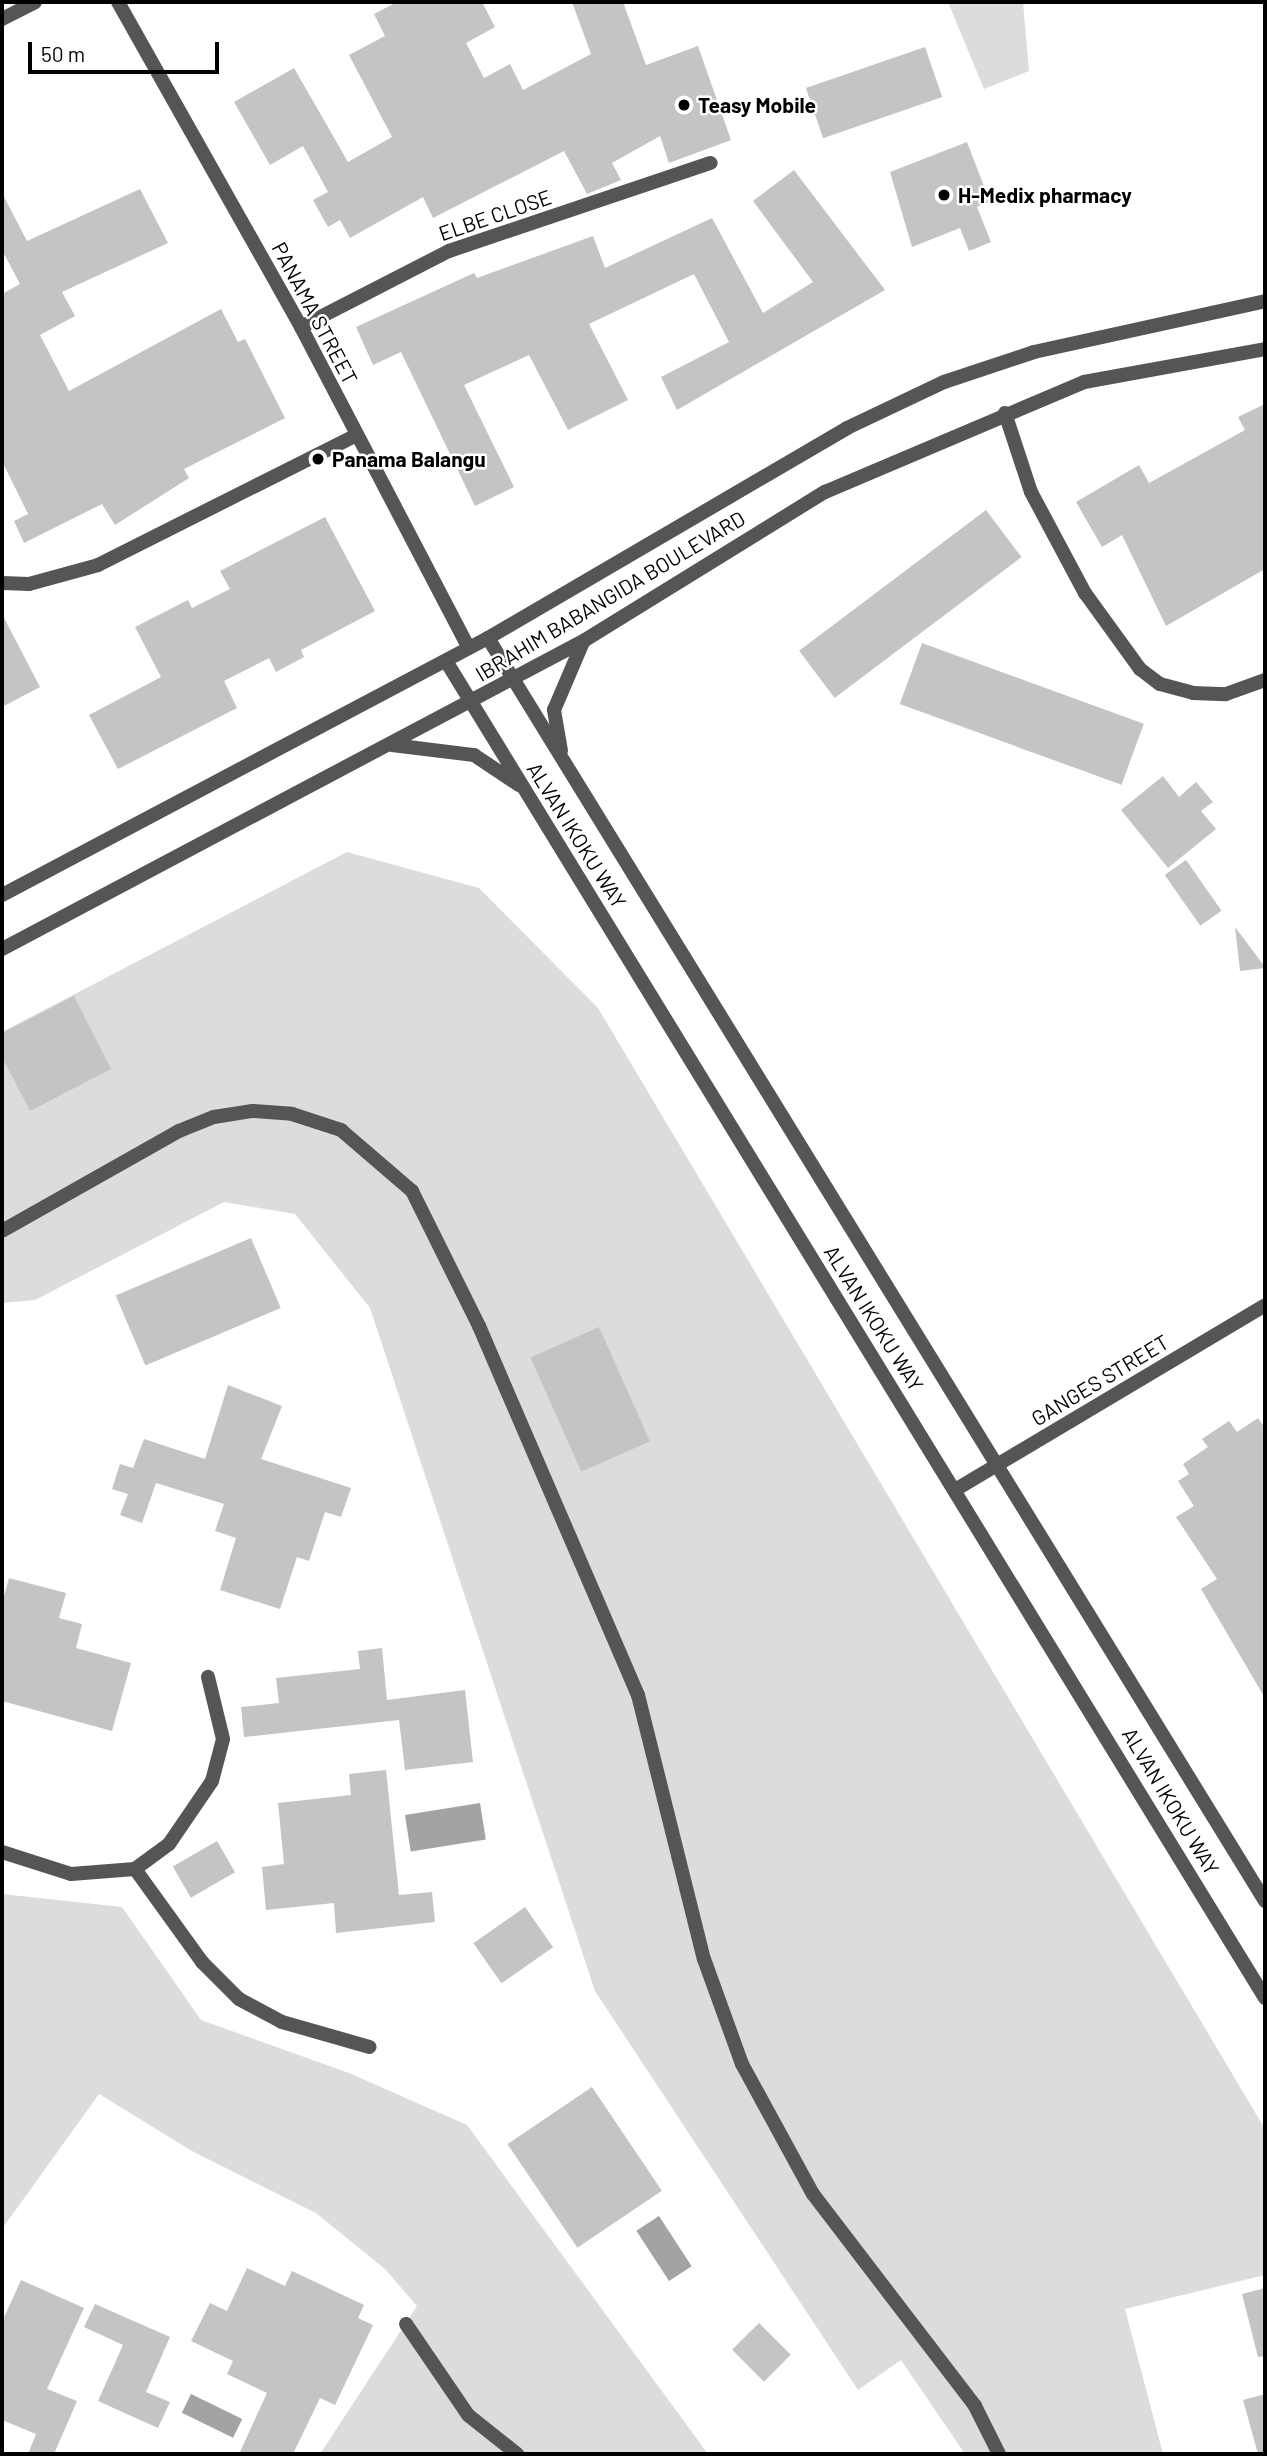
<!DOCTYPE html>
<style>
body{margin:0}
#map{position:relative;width:1267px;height:2456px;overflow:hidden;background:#fff;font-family:Barlow,sans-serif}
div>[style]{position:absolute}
.green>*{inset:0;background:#dcdcdc}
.water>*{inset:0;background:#a3a3a3;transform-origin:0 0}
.building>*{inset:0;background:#c4c4c4;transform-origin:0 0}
.minor>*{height:14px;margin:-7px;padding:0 7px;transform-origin:7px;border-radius:7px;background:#555}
.tertiary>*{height:14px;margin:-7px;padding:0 7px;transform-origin:7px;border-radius:7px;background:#555}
.dots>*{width:19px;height:19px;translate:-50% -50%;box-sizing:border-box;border:4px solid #fff;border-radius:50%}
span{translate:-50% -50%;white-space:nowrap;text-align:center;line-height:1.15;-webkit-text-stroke:5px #fff;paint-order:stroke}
.poi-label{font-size:21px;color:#000;font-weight:700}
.left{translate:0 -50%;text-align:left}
.street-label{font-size:21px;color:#000}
.frame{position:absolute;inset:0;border:4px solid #000;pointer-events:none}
.scale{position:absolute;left:28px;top:42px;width:191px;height:32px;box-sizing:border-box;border:4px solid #000;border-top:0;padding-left:9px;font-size:21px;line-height:24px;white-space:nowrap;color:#000;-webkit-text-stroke:5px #fff;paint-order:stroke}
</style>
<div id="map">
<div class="green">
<i style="clip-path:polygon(948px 2px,1023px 2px,1029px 71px,984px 89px)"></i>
<i style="clip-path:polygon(347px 852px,479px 888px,598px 1008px,1265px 2129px,1265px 2275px,1125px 2309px,1163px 2454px,965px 2454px,901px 2360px,858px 2390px,595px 1991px,370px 1308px,295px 1214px,224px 1202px,35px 1300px,2px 1303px,2px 1032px)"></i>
<i style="clip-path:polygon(2px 1894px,122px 1907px,201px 2020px,349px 2073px,467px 2125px,708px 2454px,320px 2454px,417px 2306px,385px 2269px,316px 2213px,192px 2151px,99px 2094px,2px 2229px)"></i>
</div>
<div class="water">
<i style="left:480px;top:1803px;width:37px;height:76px;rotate:81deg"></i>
<i style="left:659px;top:2216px;width:60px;height:27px;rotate:57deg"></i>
<i style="left:191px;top:2394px;width:57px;height:21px;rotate:26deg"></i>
</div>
<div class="building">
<i style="clip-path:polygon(397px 2px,482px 2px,495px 27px,466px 43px,484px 78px,510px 64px,523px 90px,591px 54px,572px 2px,623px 2px,646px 65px,698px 46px,731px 140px,669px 163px,660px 136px,612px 163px,621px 180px,587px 194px,564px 151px,433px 218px,423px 197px,350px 238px,340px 220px,328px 227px,313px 200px,328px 192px,303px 146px,270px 165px,234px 102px,294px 68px,348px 162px,392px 137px,349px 55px,385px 36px,374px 14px)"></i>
<i style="left:925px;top:47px;width:53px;height:126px;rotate:71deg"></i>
<i style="clip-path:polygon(967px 142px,990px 202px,977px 207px,991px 242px,969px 251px,960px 228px,912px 247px,890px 172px)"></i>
<i style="clip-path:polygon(794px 170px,885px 290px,677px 410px,661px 377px,729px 342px,694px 274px,589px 324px,628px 400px,568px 430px,529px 355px,464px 385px,514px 487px,475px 506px,401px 352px,373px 365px,356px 327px,474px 273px,477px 278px,593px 236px,605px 268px,712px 218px,763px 313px,813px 282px,753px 201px)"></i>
<i style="clip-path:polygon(140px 189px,168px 243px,62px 292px,75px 316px,40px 335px,69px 391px,221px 309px,238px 342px,245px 339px,285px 418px,184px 469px,189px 478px,115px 525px,102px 504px,24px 543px,14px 521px,28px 514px,2px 461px,2px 294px,20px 284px,2px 250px,2px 193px,27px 241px)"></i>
<i style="clip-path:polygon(1265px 404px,1265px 569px,1166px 626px,1122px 535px,1102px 547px,1076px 502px,1139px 465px,1149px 483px,1245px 430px,1238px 417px)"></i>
<i style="left:986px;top:510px;width:59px;height:234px;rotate:53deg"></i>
<i style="clip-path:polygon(325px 517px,375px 611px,301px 650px,304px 657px,276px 672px,269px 658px,224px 681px,237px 708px,118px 769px,89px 715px,161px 677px,135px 627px,188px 600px,192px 608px,230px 589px,220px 571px)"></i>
<i style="clip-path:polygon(2px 614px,40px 687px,2px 707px)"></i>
<i style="left:922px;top:643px;width:236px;height:65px;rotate:20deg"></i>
<i style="clip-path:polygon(1163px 776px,1179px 797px,1196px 782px,1213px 802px,1201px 811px,1216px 829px,1168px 868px,1121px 810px)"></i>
<i style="left:1186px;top:860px;width:62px;height:26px;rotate:55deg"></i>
<i style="clip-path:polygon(1235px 927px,1265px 967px,1265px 968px,1240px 971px)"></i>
<i style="clip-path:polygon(74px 996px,111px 1069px,30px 1111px,2px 1057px,2px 1033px)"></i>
<i style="left:251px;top:1238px;width:76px;height:147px;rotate:67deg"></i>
<i style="left:599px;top:1327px;width:125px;height:75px;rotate:66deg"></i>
<i style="clip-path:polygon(228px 1385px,282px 1406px,261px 1459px,351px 1488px,341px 1517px,325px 1512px,309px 1561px,297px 1557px,280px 1609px,220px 1590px,236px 1538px,215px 1531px,224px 1504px,156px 1483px,142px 1523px,120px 1515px,128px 1494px,112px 1489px,120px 1464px,133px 1468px,144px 1439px,205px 1459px)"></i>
<i style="clip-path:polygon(1258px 1418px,1265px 1428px,1265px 1698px,1201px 1589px,1217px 1579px,1176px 1517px,1194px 1506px,1178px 1481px,1189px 1474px,1183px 1464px,1208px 1447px,1202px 1439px,1229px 1421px,1237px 1432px)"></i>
<i style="clip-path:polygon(9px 1578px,66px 1593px,59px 1618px,82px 1624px,76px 1648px,131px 1663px,112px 1731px,2px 1701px,2px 1603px)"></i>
<i style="clip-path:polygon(382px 1648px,387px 1700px,465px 1690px,473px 1762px,405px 1770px,399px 1720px,244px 1737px,241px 1707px,279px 1703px,276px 1678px,360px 1669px,358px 1651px)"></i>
<i style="clip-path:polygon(386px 1770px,399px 1895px,432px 1892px,435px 1922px,336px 1933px,334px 1903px,266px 1910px,262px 1867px,284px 1864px,278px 1803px,351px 1795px,349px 1774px)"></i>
<i style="left:217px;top:1841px;width:36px;height:51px;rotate:60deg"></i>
<i style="left:525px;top:1907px;width:49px;height:63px;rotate:55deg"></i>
<i style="left:592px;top:2087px;width:125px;height:102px;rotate:56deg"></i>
<i style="clip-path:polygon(247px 2268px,285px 2286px,292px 2271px,364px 2305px,358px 2318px,373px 2325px,335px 2405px,320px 2398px,293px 2454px,239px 2454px,267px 2393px,227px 2374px,233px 2361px,191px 2341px,210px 2303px,227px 2311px)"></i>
<i style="clip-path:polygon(21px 2280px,84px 2308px,47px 2389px,77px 2401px,54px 2454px,28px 2454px,36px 2434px,2px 2420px,2px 2322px)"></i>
<i style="clip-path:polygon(1265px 2288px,1265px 2356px,1258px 2357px,1242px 2294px)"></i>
<i style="clip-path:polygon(95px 2304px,170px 2337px,146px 2392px,170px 2402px,158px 2428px,98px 2401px,123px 2345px,84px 2327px)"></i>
<i style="left:759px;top:2323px;width:45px;height:38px;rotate:45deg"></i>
<i style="clip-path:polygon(1265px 2394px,1265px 2454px,1258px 2454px,1243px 2400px)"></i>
</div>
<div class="minor">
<i style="left:118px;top:2px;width:373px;rotate:60.6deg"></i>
<i style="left:301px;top:327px;width:361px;rotate:62.4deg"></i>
<i style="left:2px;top:19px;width:37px;rotate:-27deg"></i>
<i style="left:301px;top:327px;width:166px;rotate:-27.2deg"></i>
<i style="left:449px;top:251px;width:276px;rotate:-18.6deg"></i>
<i style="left:1005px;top:413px;width:83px;rotate:71.8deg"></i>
<i style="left:1031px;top:492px;width:115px;rotate:61.9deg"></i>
<i style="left:1085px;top:593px;width:94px;rotate:54.1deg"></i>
<i style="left:1140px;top:669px;width:25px;rotate:37deg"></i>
<i style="left:1160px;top:684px;width:34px;rotate:15deg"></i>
<i style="left:1193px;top:693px;width:33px;rotate:2deg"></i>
<i style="left:1226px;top:694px;width:41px;rotate:-19.7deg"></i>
<i style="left:2px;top:583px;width:27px;rotate:2deg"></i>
<i style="left:29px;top:584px;width:72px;rotate:-15.4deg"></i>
<i style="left:98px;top:565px;width:289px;rotate:-26.7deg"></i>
<i style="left:2px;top:1231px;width:203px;rotate:-29.5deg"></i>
<i style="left:179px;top:1131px;width:38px;rotate:-22deg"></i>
<i style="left:214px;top:1117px;width:39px;rotate:-9deg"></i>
<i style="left:253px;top:1111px;width:39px;rotate:4deg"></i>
<i style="left:292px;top:1114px;width:52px;rotate:18.1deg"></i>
<i style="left:341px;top:1130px;width:94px;rotate:40.7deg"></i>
<i style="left:412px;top:1191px;width:151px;rotate:63.6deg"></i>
<i style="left:479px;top:1326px;width:402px;rotate:66.7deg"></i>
<i style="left:638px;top:1695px;width:272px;rotate:76deg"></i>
<i style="left:704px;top:1959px;width:112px;rotate:70.1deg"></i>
<i style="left:742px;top:2064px;width:148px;rotate:61.4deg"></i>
<i style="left:813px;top:2194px;width:267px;rotate:52.6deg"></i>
<i style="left:975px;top:2406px;width:54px;rotate:63.4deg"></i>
<i style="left:955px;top:1490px;width:361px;rotate:-30.8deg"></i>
<i style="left:2px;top:1852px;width:72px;rotate:17.7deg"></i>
<i style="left:71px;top:1874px;width:64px;rotate:-4.5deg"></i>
<i style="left:135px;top:1869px;width:42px;rotate:-36.3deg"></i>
<i style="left:169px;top:1844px;width:76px;rotate:-55.7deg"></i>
<i style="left:212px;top:1781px;width:43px;rotate:-75.3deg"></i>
<i style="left:223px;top:1739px;width:64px;rotate:-103.6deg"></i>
<i style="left:135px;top:1869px;width:115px;rotate:54.2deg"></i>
<i style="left:202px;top:1962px;width:52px;rotate:45deg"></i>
<i style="left:239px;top:1999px;width:49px;rotate:28.1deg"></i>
<i style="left:282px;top:2022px;width:91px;rotate:15.9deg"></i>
<i style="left:406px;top:2324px;width:110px;rotate:55.7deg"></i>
<i style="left:468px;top:2415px;width:63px;rotate:38.5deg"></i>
</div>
<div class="tertiary">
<i style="left:488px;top:638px;width:1483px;rotate:58.4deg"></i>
<i style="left:446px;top:661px;width:1568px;rotate:58.51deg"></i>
<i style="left:392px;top:745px;width:83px;rotate:7deg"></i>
<i style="left:474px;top:755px;width:54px;rotate:33.7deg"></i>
<i style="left:561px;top:751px;width:42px;rotate:-99.7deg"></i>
<i style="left:554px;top:710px;width:74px;rotate:-66.9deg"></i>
<i style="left:2px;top:895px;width:550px;rotate:-27.87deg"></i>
<i style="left:488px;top:638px;width:416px;rotate:-30.3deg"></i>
<i style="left:847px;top:428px;width:107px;rotate:-25.4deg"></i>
<i style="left:944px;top:382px;width:95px;rotate:-18.4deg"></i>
<i style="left:1034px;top:352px;width:237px;rotate:-12.4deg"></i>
<i style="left:2px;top:949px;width:660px;rotate:-27.92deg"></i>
<i style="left:585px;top:640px;width:282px;rotate:-31.7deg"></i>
<i style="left:825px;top:492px;width:281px;rotate:-23deg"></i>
<i style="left:1084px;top:382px;width:184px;rotate:-10.3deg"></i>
</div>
<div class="dots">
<i style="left:684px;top:105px;background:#000"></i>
<i style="left:944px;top:195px;background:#000"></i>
<i style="left:318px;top:459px;background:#000"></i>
</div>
<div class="poi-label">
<span class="left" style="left:698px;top:105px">Teasy Mobile</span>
<span class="left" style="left:958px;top:195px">H-Medix pharmacy</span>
<span class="left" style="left:332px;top:459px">Panama Balangu</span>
</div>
<div class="street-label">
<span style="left:495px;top:215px;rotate:-19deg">ELBE CLOSE</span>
<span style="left:315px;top:313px;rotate:62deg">PANAMA STREET</span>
<span style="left:610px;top:596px;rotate:-31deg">IBRAHIM BABANGIDA BOULEVARD</span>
<span style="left:577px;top:835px;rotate:58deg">ALVAN IKOKU WAY</span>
<span style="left:874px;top:1318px;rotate:58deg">ALVAN IKOKU WAY</span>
<span style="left:1100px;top:1380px;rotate:-31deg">GANGES STREET</span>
<span style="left:1171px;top:1801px;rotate:59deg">ALVAN IKOKU WAY</span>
</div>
<div class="frame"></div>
<div class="scale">50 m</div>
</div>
